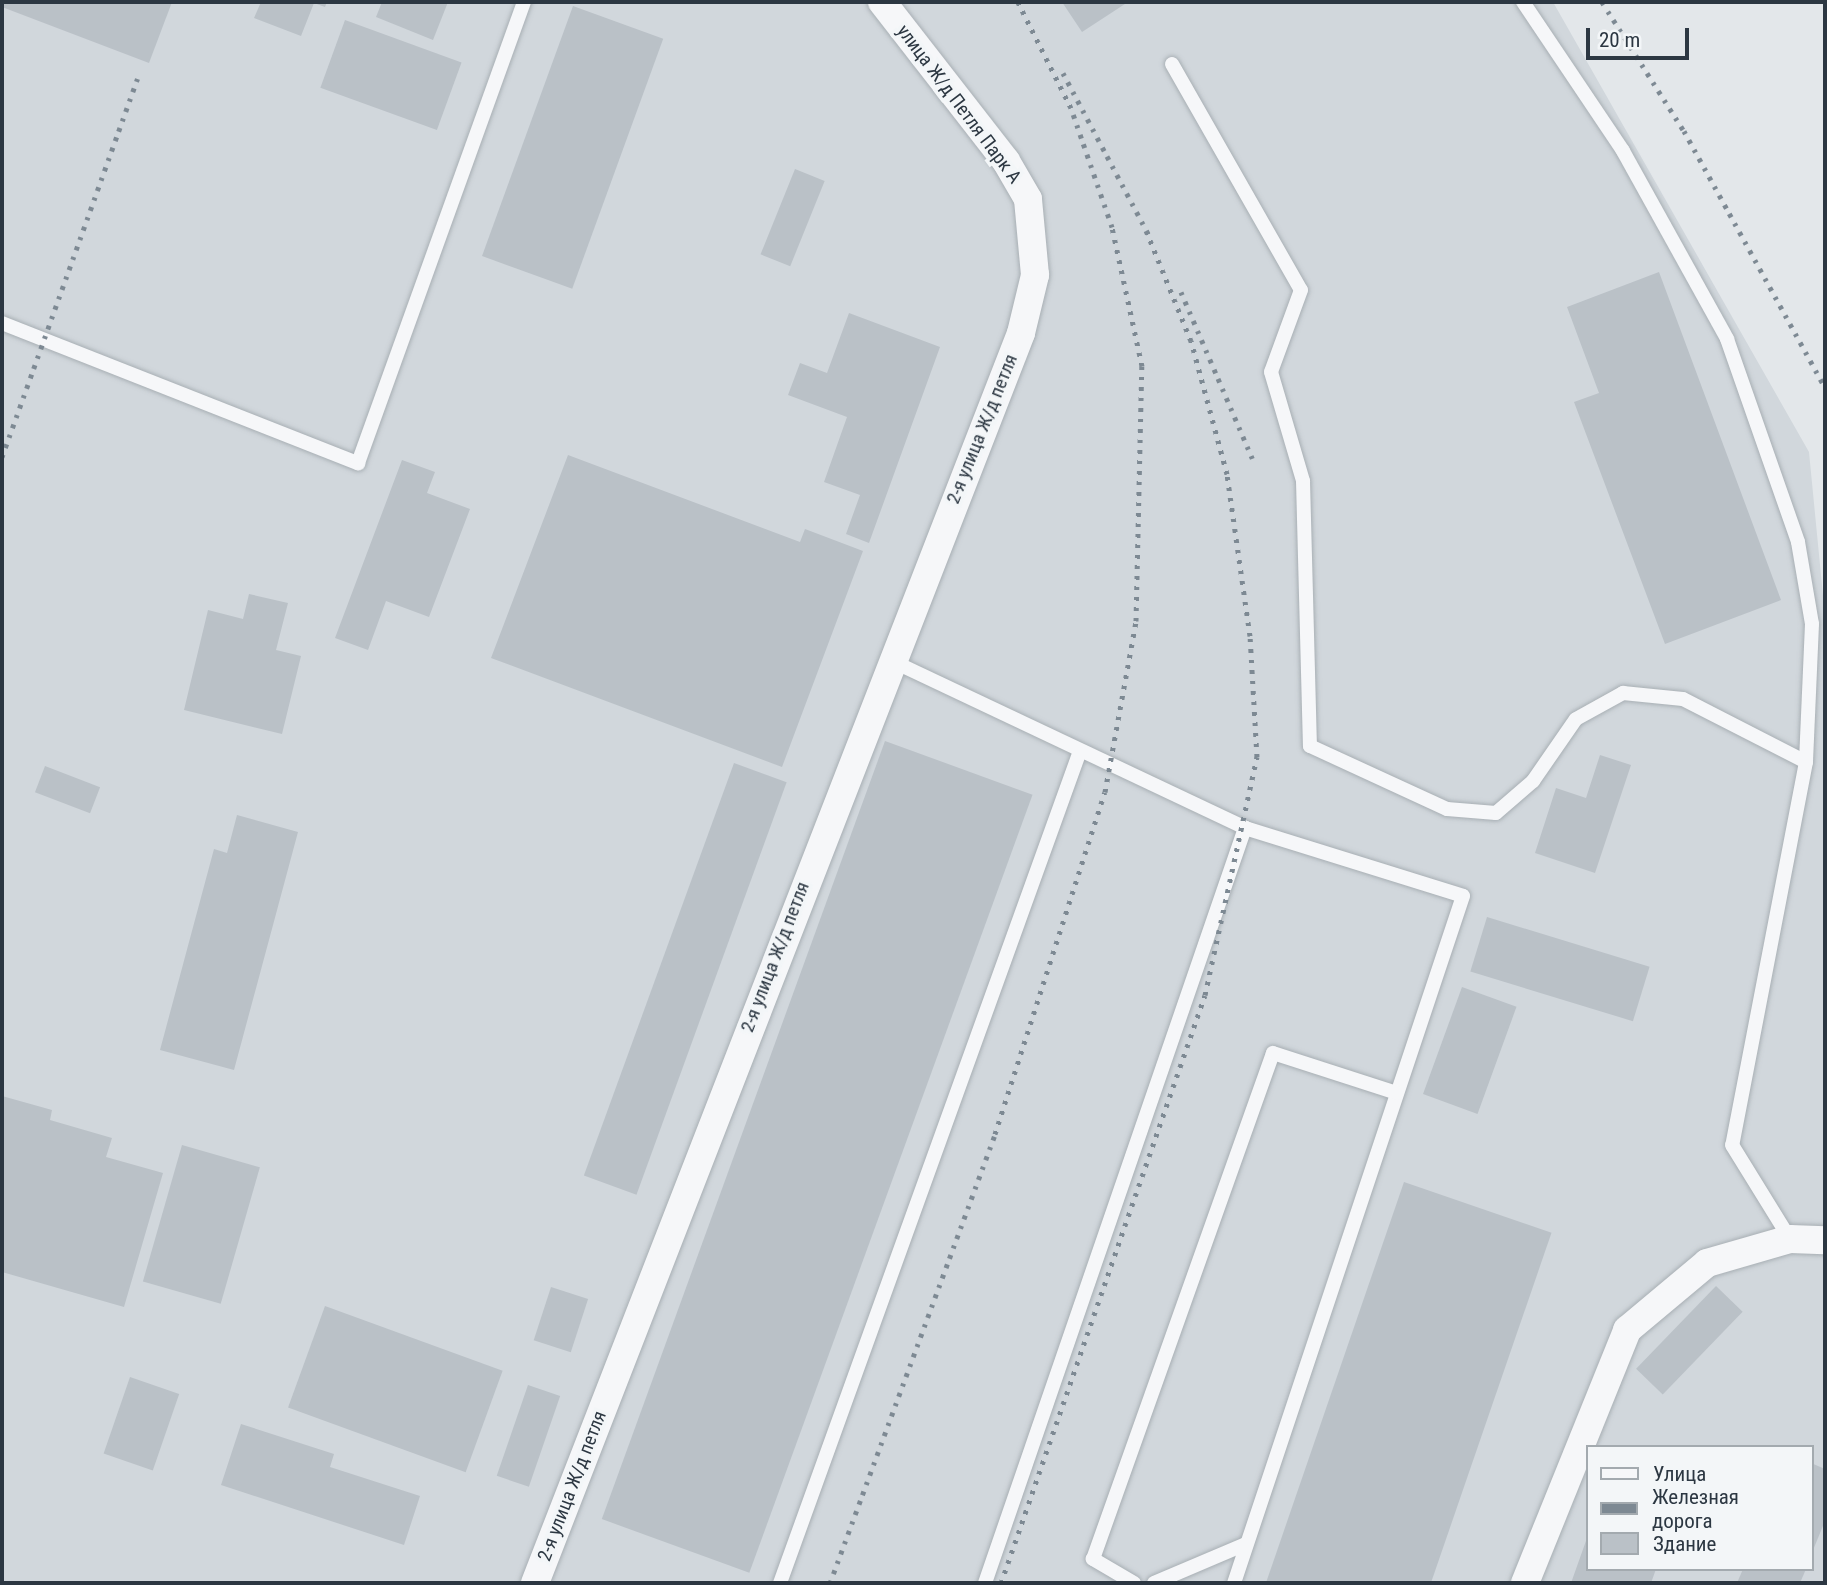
<!DOCTYPE html>
<meta charset="utf-8">
<style>
body{margin:0}
#map{position:relative;width:1827px;height:1585px;overflow:hidden;background:#e3e7ea;font-family:"Roboto Condensed",sans-serif}
div>[style]{position:absolute}
.built>*{inset:0;background:#d1d7dc}
.building>*{inset:0;background:#bac1c7;transform-origin:0 0}
.roads{filter:drop-shadow(0 0 2px #a8afb4) drop-shadow(0 0 2px #a8afb4)}
.service>*{height:14px;margin:-7px;padding:0 7px;transform-origin:7px;border-radius:7px;background:#f6f7f9}
.minor>*{height:28px;margin:-14px;padding:0 14px;transform-origin:14px;border-radius:14px;background:#f6f7f9}
.rail>*{height:5px;margin-top:-2.5px;transform-origin:0;background:repeating-linear-gradient(90deg,#7d8993 0 3.5px,transparent 0 10.5px)}
span{translate:-50% -50%;white-space:nowrap;text-align:center;line-height:1.15;-webkit-text-stroke:7px #f3f6f8;paint-order:stroke}
.street-label{font-size:19px;color:#2c3742}
.frame{position:absolute;inset:0;border:4px solid #2c3742;pointer-events:none}
.legend{position:absolute;left:1586px;top:1445px;width:228px;height:126px;box-sizing:border-box;background:#f3f6f8;border:2px solid #a3aaaf;margin:0;padding:9px 12px;list-style:none;font-size:21px;color:#2c3742}
.legend li{display:flex;align-items:center;gap:14px;height:35px}
.legend b{width:35px;border:2px solid #a3aaaf}
.scale{position:absolute;left:1586px;top:28px;width:103px;height:32px;box-sizing:border-box;border:4px solid #2c3742;border-top:0;padding-left:9px;font-size:21px;line-height:24px;white-space:nowrap;color:#2c3742;-webkit-text-stroke:5px #f3f6f8;paint-order:stroke}
</style>
<div id="map">
<div class="built">
<i style="clip-path:polygon(evenodd,2px 2px,1553px 2px,1809px 452px,1825px 616px,1825px 1583px,2px 1583px,2px 2px,1587px 1447px,1811px 1447px,1811px 1569px,1587px 1569px,1587px 1447px)"></i>
</div>
<div class="building">
<i style="clip-path:polygon(2px 2px,172px 2px,149px 63px,2px 7px)"></i>
<i style="clip-path:polygon(261px 2px,327px 2px,325px 7px,314px 3px,301px 36px,254px 18px)"></i>
<i style="clip-path:polygon(382px 2px,448px 2px,433px 40px,376px 17px)"></i>
<i style="clip-path:polygon(1062px 2px,1128px 2px,1082px 32px)"></i>
<i style="left:573px;top:6px;width:96px;height:266px;rotate:20deg"></i>
<i style="left:345px;top:20px;width:124px;height:72px;rotate:20deg"></i>
<i style="left:795px;top:169px;width:32px;height:92px;rotate:22deg"></i>
<i style="clip-path:polygon(1659px 272px,1781px 600px,1665px 644px,1574px 402px,1599px 393px,1567px 307px)"></i>
<i style="clip-path:polygon(849px 313px,940px 347px,869px 543px,846px 534px,860px 495px,824px 482px,847px 417px,788px 395px,800px 363px,827px 373px)"></i>
<i style="clip-path:polygon(568px 455px,800px 542px,805px 529px,863px 551px,782px 767px,491px 658px)"></i>
<i style="clip-path:polygon(402px 460px,435px 472px,427px 493px,470px 509px,429px 617px,386px 601px,368px 650px,335px 638px)"></i>
<i style="clip-path:polygon(249px 594px,288px 603px,276px 650px,301px 656px,282px 734px,184px 710px,208px 610px,243px 619px)"></i>
<i style="left:885px;top:741px;width:157px;height:828px;rotate:20deg"></i>
<i style="clip-path:polygon(1600px 755px,1631px 765px,1595px 873px,1535px 853px,1556px 788px,1586px 798px)"></i>
<i style="left:734px;top:763px;width:56px;height:439px;rotate:20deg"></i>
<i style="left:45px;top:766px;width:59px;height:28px;rotate:21deg"></i>
<i style="clip-path:polygon(237px 815px,298px 832px,234px 1070px,160px 1050px,214px 849px,227px 853px)"></i>
<i style="left:1487px;top:917px;width:170px;height:57px;rotate:17deg"></i>
<i style="left:1462px;top:987px;width:58px;height:114px;rotate:20deg"></i>
<i style="clip-path:polygon(2px 1096px,52px 1110px,50px 1120px,112px 1138px,106px 1157px,163px 1173px,124px 1307px,2px 1272px)"></i>
<i style="left:182px;top:1145px;width:81px;height:142px;rotate:16deg"></i>
<i style="left:1404px;top:1182px;width:156px;height:423px;rotate:19deg"></i>
<i style="left:1716px;top:1286px;width:37px;height:115px;rotate:44deg"></i>
<i style="left:551px;top:1287px;width:39px;height:56px;rotate:18deg"></i>
<i style="left:325px;top:1306px;width:189px;height:108px;rotate:20deg"></i>
<i style="left:130px;top:1377px;width:52px;height:81px;rotate:19deg"></i>
<i style="left:528px;top:1385px;width:34px;height:96px;rotate:19deg"></i>
<i style="clip-path:polygon(241px 1424px,334px 1454px,330px 1467px,420px 1496px,404px 1545px,221px 1485px)"></i>
<i style="clip-path:polygon(1811px 1463px,1825px 1469px,1825px 1521px,1811px 1555px)"></i>
<i style="clip-path:polygon(1587px 1538px,1587px 1569px,1656px 1569px,1651px 1583px,1571px 1583px)"></i>
<i style="clip-path:polygon(1743px 1569px,1806px 1569px,1800px 1583px,1737px 1583px)"></i>
</div>
<div class="roads">
<div class="service">
<i style="left:1523px;top:2px;width:179px;rotate:56.1deg"></i>
<i style="left:1623px;top:151px;width:215px;rotate:61deg"></i>
<i style="left:1727px;top:339px;width:215px;rotate:70.7deg"></i>
<i style="left:1798px;top:542px;width:83px;rotate:80.3deg"></i>
<i style="left:1812px;top:624px;width:138px;rotate:92.5deg"></i>
<i style="left:1806px;top:762px;width:390px;rotate:100.9deg"></i>
<i style="left:1732px;top:1145px;width:110px;rotate:58.3deg"></i>
<i style="left:1172px;top:64px;width:260px;rotate:60.3deg"></i>
<i style="left:1301px;top:290px;width:87px;rotate:110.1deg"></i>
<i style="left:1271px;top:372px;width:114px;rotate:73.6deg"></i>
<i style="left:1303px;top:481px;width:265px;rotate:88.5deg"></i>
<i style="left:1310px;top:746px;width:151px;rotate:24.7deg"></i>
<i style="left:1447px;top:809px;width:49px;rotate:4.7deg"></i>
<i style="left:1496px;top:813px;width:49px;rotate:-40.9deg"></i>
<i style="left:1533px;top:781px;width:75px;rotate:-55.3deg"></i>
<i style="left:1576px;top:719px;width:54px;rotate:-29deg"></i>
<i style="left:1623px;top:693px;width:60px;rotate:5.7deg"></i>
<i style="left:1683px;top:699px;width:138px;rotate:27.1deg"></i>
<i style="left:2px;top:323px;width:383px;rotate:21.5deg"></i>
<i style="left:358px;top:463px;width:490px;rotate:-70.2deg"></i>
<i style="left:890px;top:660px;width:393px;rotate:25.3deg"></i>
<i style="left:1245px;top:828px;width:228px;rotate:17.3deg"></i>
<i style="left:1463px;top:896px;width:724px;rotate:108.43deg"></i>
<i style="left:780px;top:1583px;width:881px;rotate:-70.17deg"></i>
<i style="left:985px;top:1583px;width:799px;rotate:-71deg"></i>
<i style="left:1134px;top:1583px;width:48px;rotate:-149.7deg"></i>
<i style="left:1093px;top:1559px;width:537px;rotate:-70.42deg"></i>
<i style="left:1273px;top:1053px;width:130px;rotate:17.9deg"></i>
<i style="left:1154px;top:1583px;width:100px;rotate:-23deg"></i>
</div>
<div class="minor">
<i style="left:535px;top:1583px;width:1341px;rotate:-68.75deg"></i>
<i style="left:1021px;top:333px;width:60px;rotate:-76.4deg"></i>
<i style="left:1035px;top:275px;width:76px;rotate:-95.3deg"></i>
<i style="left:1028px;top:199px;width:44px;rotate:-120.1deg"></i>
<i style="left:1006px;top:161px;width:202px;rotate:-127.9deg"></i>
<i style="left:1525px;top:1583px;width:273px;rotate:-68deg"></i>
<i style="left:1627px;top:1330px;width:104px;rotate:-39.9deg"></i>
<i style="left:1707px;top:1263px;width:86px;rotate:-16.1deg"></i>
<i style="left:1790px;top:1239px;width:35px;rotate:2deg"></i>
</div>
</div>
<div class="rail">
<i style="left:1602px;top:2px;width:153px;rotate:57.6deg"></i>
<i style="left:1684px;top:131px;width:293px;rotate:61.2deg"></i>
<i style="left:1063px;top:73px;width:186px;rotate:62.1deg"></i>
<i style="left:1181px;top:292px;width:181px;rotate:66.8deg"></i>
<i style="left:2px;top:457px;width:409px;rotate:-70.3deg"></i>
<i style="left:830px;top:1583px;width:478px;rotate:-69.8deg"></i>
<i style="left:995px;top:1134px;width:359px;rotate:-72.2deg"></i>
<i style="left:1105px;top:792px;width:174px;rotate:-79.7deg"></i>
<i style="left:1136px;top:621px;width:255px;rotate:-88.7deg"></i>
<i style="left:1142px;top:366px;width:142px;rotate:-102.2deg"></i>
<i style="left:1112px;top:227px;width:126px;rotate:-109deg"></i>
<i style="left:1071px;top:108px;width:119px;rotate:-116.6deg"></i>
<i style="left:1001px;top:1583px;width:622px;rotate:-70.87deg"></i>
<i style="left:1205px;top:995px;width:244px;rotate:-77.7deg"></i>
<i style="left:1257px;top:757px;width:121px;rotate:-93.3deg"></i>
<i style="left:1250px;top:636px;width:164px;rotate:-98.1deg"></i>
<i style="left:1227px;top:474px;width:138px;rotate:-105.1deg"></i>
<i style="left:1191px;top:341px;width:120px;rotate:-112.1deg"></i>
</div>
<div class="street-label">
<span style="left:959px;top:104px;rotate:53deg">улица Ж/д Петля Парк А</span>
<span style="left:982px;top:429px;rotate:-68deg">2-я улица Ж/д петля</span>
<span style="left:775px;top:957px;rotate:-69deg">2-я улица Ж/д петля</span>
<span style="left:572px;top:1486px;rotate:-69deg">2-я улица Ж/д петля</span>
</div>
<div class="frame"></div>
<ul class="legend">
<li><b style="height:9px;background:#f6f7f9"></b>Улица</li>
<li><b style="height:9px;background:#7d8993"></b>Железная дорога</li>
<li><b style="height:19px;background:#bac1c7"></b>Здание</li>
</ul>
<div class="scale">20 m</div>
</div>
